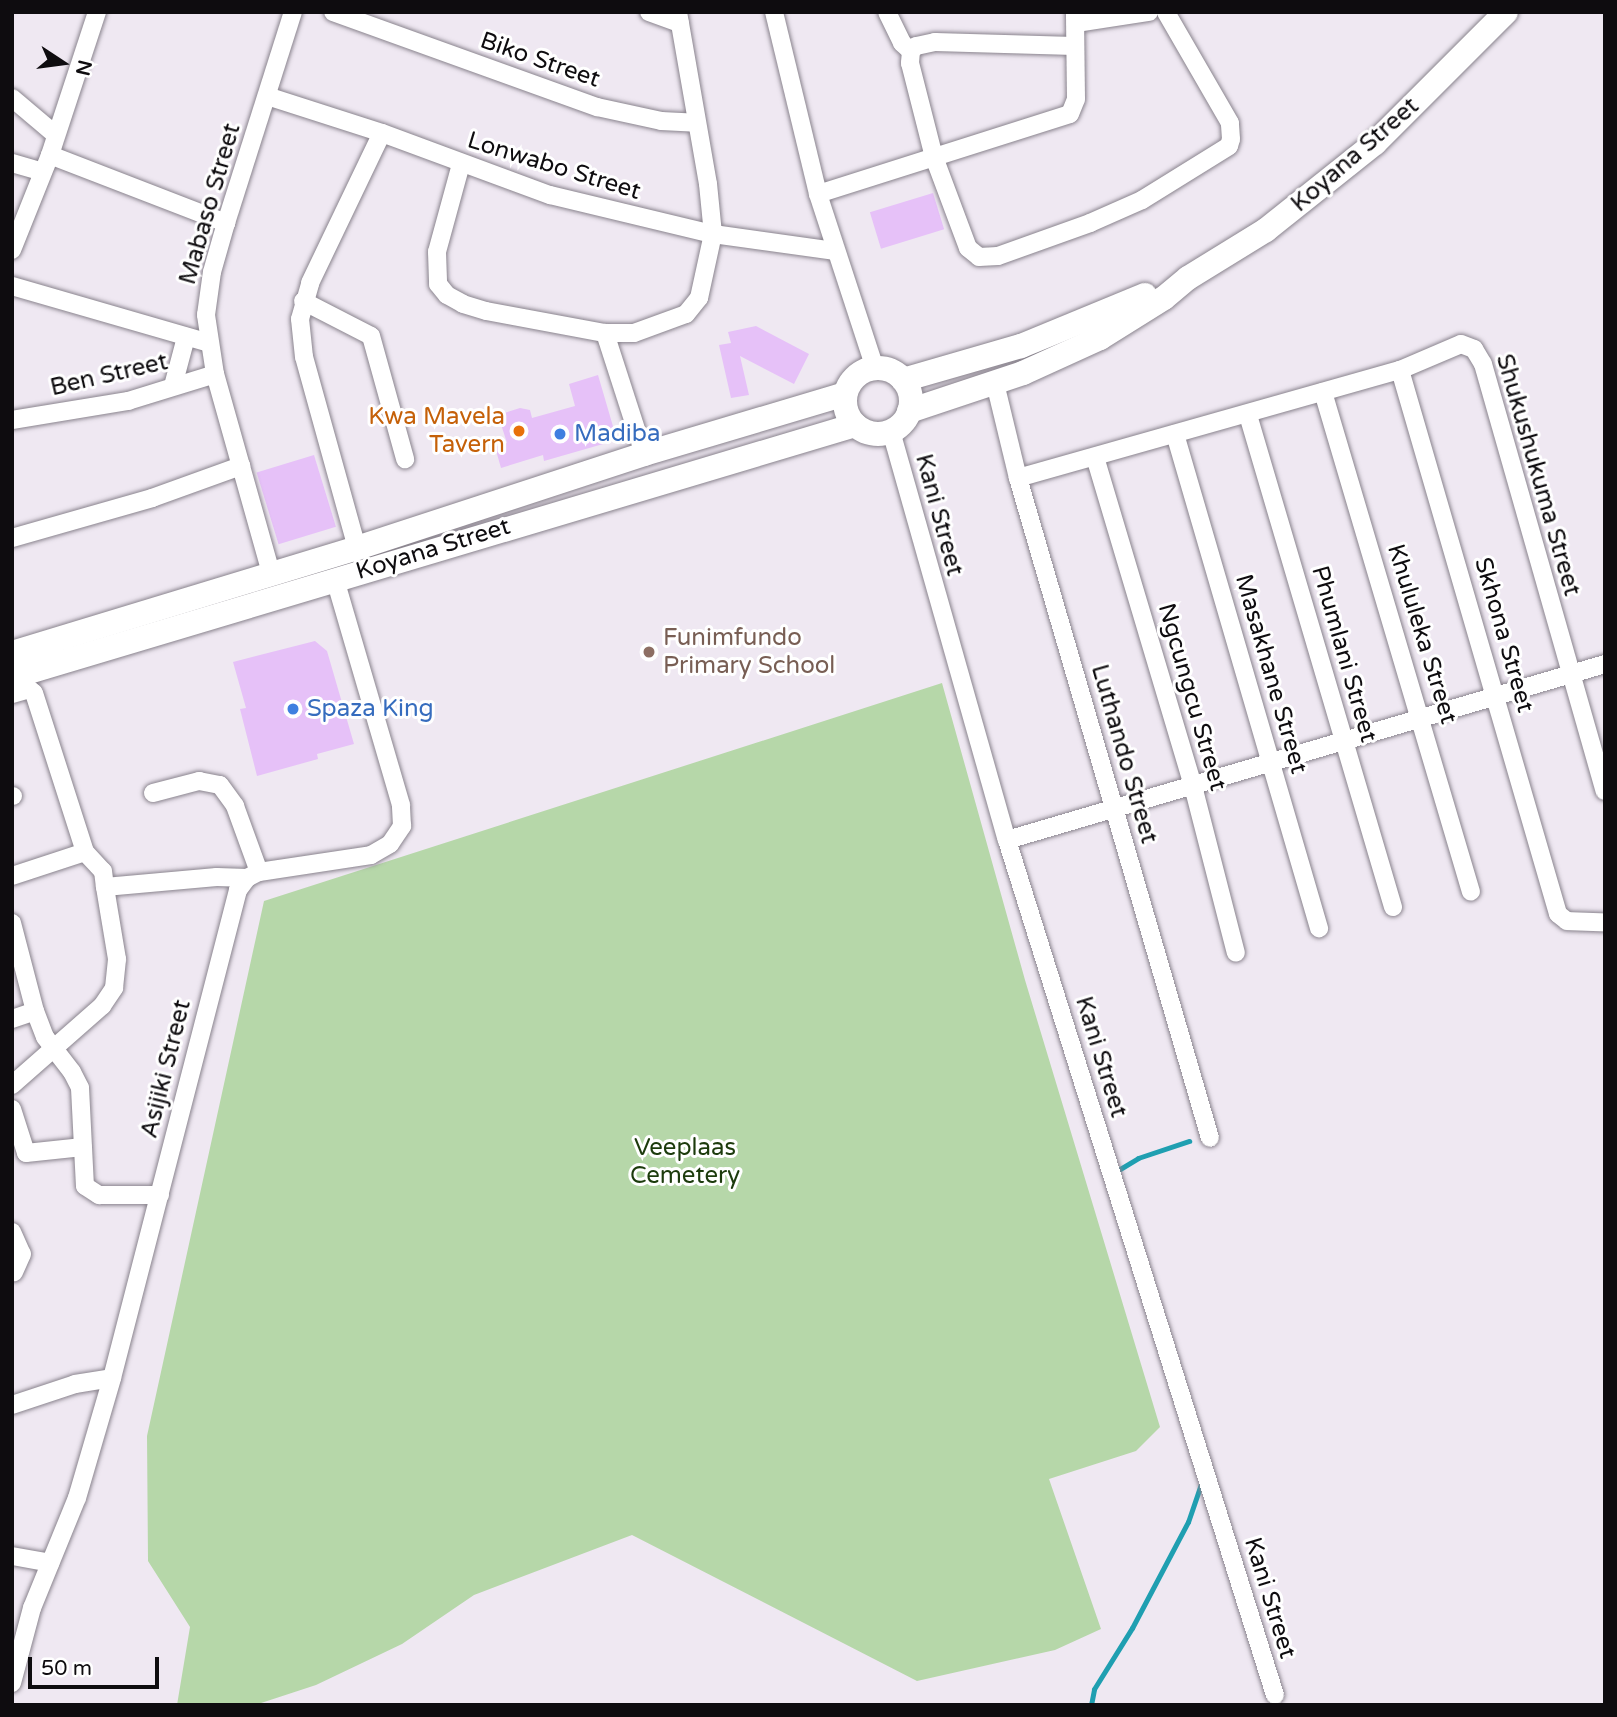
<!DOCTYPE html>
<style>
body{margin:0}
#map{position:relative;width:1617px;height:1717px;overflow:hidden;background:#efe8f2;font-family:"Varela Round",sans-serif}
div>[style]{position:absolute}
.green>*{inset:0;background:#b6d7a9}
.stream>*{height:5px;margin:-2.5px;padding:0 2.5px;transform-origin:2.5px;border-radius:2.5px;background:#1f9fb1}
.building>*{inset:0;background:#e6c1f8;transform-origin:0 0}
.roads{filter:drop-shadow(0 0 2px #89838d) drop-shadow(0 0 2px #89838d)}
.street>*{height:18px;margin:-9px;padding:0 9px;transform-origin:9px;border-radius:9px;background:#fff}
.secondary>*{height:24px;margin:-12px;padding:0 12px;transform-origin:12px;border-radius:12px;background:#fff}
.secondary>.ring{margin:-12px;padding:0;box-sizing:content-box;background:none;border:24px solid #fff;border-radius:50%}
.dots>*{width:19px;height:19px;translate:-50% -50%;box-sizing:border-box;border:4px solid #fff;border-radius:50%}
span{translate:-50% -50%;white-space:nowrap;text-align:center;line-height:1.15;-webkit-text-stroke:6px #fff;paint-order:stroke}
.street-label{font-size:24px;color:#0e0c0f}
.food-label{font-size:24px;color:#c56008}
.right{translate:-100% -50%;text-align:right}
.shop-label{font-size:24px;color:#366cbe}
.left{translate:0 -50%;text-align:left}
.education-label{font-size:24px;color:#785e54}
.park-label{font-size:24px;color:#1c3b0c}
.frame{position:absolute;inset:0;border:14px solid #0e0c0f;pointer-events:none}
.north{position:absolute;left:28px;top:28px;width:70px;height:70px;-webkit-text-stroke:5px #fff;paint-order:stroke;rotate:103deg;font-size:19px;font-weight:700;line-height:28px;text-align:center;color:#0e0c0f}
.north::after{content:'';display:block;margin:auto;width:24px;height:32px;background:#0e0c0f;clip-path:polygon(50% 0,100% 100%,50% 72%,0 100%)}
.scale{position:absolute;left:28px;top:1657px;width:131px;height:32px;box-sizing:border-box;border:4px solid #0e0c0f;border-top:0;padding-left:9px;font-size:21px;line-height:24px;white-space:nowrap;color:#0e0c0f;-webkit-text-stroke:5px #fff;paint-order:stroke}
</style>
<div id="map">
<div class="green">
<i style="clip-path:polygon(942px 683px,1025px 980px,1160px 1427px,1136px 1451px,1049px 1479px,1101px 1629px,1055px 1650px,917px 1681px,632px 1535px,474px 1595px,402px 1644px,316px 1685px,255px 1705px,177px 1705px,190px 1627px,148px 1561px,147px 1436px,264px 901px)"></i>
</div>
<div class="stream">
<i style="left:1115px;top:1172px;width:27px;rotate:-31deg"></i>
<i style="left:1138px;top:1158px;width:54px;rotate:-18.4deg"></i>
<i style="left:1091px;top:1705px;width:16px;rotate:-79deg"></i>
<i style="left:1094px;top:1689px;width:72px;rotate:-58.1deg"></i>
<i style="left:1132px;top:1628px;width:120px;rotate:-62.2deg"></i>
<i style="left:1188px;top:1522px;width:40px;rotate:-71.1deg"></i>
</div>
<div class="building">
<i style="left:933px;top:193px;width:38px;height:66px;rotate:73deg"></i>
<i style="clip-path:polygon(756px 326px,809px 354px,794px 384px,740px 356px,749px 395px,731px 398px,719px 345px,731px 343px,728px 332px)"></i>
<i style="clip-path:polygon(598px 375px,617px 440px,544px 461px,543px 455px,501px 468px,495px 447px,507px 443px,498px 415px,520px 408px,530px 410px,532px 418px,575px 406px,569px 384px)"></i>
<i style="left:314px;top:455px;width:75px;height:60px;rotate:73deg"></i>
<i style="clip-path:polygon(315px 641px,327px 651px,354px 744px,317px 754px,318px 759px,257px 776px,240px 709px,246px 708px,233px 662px)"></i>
</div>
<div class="roads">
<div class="street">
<i style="left:333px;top:12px;width:281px;rotate:19.8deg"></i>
<i style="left:597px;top:107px;width:66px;rotate:12.3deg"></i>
<i style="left:661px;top:121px;width:35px;rotate:3deg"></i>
<i style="left:649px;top:12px;width:33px;rotate:20deg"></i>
<i style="left:774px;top:12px;width:187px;rotate:76.4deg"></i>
<i style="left:818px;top:194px;width:183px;rotate:71.9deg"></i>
<i style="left:887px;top:12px;width:34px;rotate:64deg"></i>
<i style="left:902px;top:43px;width:12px;rotate:42deg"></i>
<i style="left:1076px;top:23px;width:74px;rotate:-8.6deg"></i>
<i style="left:1074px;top:46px;width:139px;rotate:-178.4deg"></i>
<i style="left:935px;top:42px;width:19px;rotate:168deg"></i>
<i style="left:916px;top:46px;width:7px;rotate:135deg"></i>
<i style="left:911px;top:51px;width:12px;rotate:95deg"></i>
<i style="left:910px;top:63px;width:97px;rotate:75.7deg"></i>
<i style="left:934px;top:157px;width:97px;rotate:69.5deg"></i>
<i style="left:968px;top:248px;width:14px;rotate:39deg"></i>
<i style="left:979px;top:257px;width:19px;rotate:-3deg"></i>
<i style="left:998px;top:256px;width:98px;rotate:-19.7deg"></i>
<i style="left:1090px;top:223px;width:57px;rotate:-23.9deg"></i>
<i style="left:1142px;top:200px;width:102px;rotate:-31.8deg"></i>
<i style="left:1229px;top:146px;width:7px;rotate:-74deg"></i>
<i style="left:1231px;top:139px;width:16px;rotate:-94deg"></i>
<i style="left:1230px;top:123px;width:128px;rotate:-120deg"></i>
<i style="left:267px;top:96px;width:121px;rotate:17.8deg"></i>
<i style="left:382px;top:133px;width:179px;rotate:20.3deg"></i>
<i style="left:550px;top:195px;width:168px;rotate:13.5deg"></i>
<i style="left:713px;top:234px;width:124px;rotate:7.9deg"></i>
<i style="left:12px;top:98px;width:57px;rotate:40.1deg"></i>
<i style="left:50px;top:155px;width:189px;rotate:21.1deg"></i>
<i style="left:12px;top:163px;width:32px;rotate:16deg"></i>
<i style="left:461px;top:164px;width:91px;rotate:105.3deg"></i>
<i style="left:437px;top:252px;width:32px;rotate:88deg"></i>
<i style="left:438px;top:284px;width:14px;rotate:51deg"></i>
<i style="left:447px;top:295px;width:18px;rotate:29deg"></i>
<i style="left:463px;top:304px;width:24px;rotate:17deg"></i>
<i style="left:486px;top:311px;width:121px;rotate:10.5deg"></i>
<i style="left:605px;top:333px;width:29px"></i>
<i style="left:634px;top:333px;width:55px;rotate:-20.1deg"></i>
<i style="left:686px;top:314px;width:21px;rotate:-51deg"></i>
<i style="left:699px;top:298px;width:66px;rotate:-77.7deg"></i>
<i style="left:713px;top:234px;width:50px;rotate:-95.7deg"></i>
<i style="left:708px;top:184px;width:175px;rotate:-99.9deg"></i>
<i style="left:818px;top:194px;width:264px;rotate:-17.6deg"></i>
<i style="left:1070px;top:114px;width:16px;rotate:-68deg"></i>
<i style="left:1076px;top:99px;width:87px;rotate:-90.7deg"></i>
<i style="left:12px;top:250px;width:102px;rotate:-68.2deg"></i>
<i style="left:50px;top:155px;width:151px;rotate:-71.8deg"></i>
<i style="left:12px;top:286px;width:205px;rotate:16.1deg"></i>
<i style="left:303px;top:301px;width:76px;rotate:27.2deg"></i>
<i style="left:371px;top:336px;width:128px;rotate:74.5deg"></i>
<i style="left:605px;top:333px;width:127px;rotate:72.1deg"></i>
<i style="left:1400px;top:370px;width:566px;rotate:73.8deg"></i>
<i style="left:1558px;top:914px;width:11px;rotate:38deg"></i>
<i style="left:1567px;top:921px;width:38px;rotate:2deg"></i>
<i style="left:995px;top:383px;width:98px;rotate:76.4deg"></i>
<i style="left:1018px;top:478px;width:687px;rotate:73.78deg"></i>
<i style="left:173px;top:386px;width:51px;rotate:-75.1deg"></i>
<i style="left:1323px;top:392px;width:521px;rotate:73.51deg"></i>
<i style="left:1248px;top:415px;width:513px;rotate:73.58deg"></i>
<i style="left:12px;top:420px;width:118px;rotate:-9.3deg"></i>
<i style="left:128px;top:401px;width:91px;rotate:-17.2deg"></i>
<i style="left:891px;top:431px;width:425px;rotate:74.2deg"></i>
<i style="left:1007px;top:840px;width:896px;rotate:72.6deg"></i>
<i style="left:1175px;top:434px;width:515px;rotate:73.75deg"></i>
<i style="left:1095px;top:457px;width:343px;rotate:73.4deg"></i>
<i style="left:1193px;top:786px;width:172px;rotate:75.6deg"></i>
<i style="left:1018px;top:478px;width:397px;rotate:-15.8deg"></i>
<i style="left:1400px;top:370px;width:66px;rotate:-23.1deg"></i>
<i style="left:1461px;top:344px;width:14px;rotate:21deg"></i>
<i style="left:1474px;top:349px;width:17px;rotate:59deg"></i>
<i style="left:1483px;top:364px;width:444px;rotate:74.1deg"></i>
<i style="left:12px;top:538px;width:146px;rotate:-15.9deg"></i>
<i style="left:152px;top:498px;width:95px;rotate:-19.8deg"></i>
<i style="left:357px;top:548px;width:198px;rotate:-105.5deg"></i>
<i style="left:304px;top:357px;width:38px;rotate:-96deg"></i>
<i style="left:300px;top:319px;width:37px;rotate:-74deg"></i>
<i style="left:310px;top:283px;width:166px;rotate:-64.4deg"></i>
<i style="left:271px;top:573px;width:207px;rotate:-105.7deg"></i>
<i style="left:215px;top:374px;width:60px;rotate:-98.7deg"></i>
<i style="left:206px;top:315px;width:43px;rotate:-82.1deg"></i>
<i style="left:212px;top:272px;width:51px;rotate:-74.1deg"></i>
<i style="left:226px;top:223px;width:221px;rotate:-72.4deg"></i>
<i style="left:12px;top:694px;width:18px;rotate:-16deg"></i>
<i style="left:29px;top:689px;width:6px;rotate:39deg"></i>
<i style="left:34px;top:693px;width:167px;rotate:72.2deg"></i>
<i style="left:153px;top:793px;width:48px;rotate:-14.6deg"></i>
<i style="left:199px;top:781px;width:21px;rotate:11deg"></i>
<i style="left:220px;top:785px;width:26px;rotate:54deg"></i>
<i style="left:235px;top:806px;width:70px;rotate:70deg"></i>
<i style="left:12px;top:796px;width:1px"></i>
<i style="left:1007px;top:840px;width:623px;rotate:-16.4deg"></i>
<i style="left:12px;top:876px;width:77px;rotate:-18.2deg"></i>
<i style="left:85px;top:852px;width:26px;rotate:47deg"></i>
<i style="left:103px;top:871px;width:16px;rotate:83deg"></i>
<i style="left:105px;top:887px;width:112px;rotate:-5.1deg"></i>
<i style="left:217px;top:877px;width:30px;rotate:2deg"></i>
<i style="left:12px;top:923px;width:91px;rotate:75.4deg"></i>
<i style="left:35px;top:1011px;width:28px;rotate:69deg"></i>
<i style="left:45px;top:1037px;width:44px;rotate:52.4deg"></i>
<i style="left:72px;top:1072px;width:18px;rotate:63deg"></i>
<i style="left:80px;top:1088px;width:98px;rotate:87.1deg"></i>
<i style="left:85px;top:1186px;width:17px;rotate:33deg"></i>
<i style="left:99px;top:1195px;width:61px"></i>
<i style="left:12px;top:1019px;width:24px;rotate:-19deg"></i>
<i style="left:12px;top:1085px;width:120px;rotate:-41.3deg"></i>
<i style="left:102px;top:1006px;width:22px;rotate:-56deg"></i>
<i style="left:114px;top:988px;width:29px;rotate:-84deg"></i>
<i style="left:117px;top:959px;width:73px;rotate:-99.5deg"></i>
<i style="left:12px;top:1109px;width:46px;rotate:72.3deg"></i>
<i style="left:26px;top:1153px;width:57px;rotate:-6deg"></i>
<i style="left:12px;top:1232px;width:24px;rotate:66deg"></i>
<i style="left:22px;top:1254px;width:20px;rotate:114deg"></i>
<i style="left:12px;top:1405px;width:66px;rotate:-18.4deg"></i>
<i style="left:75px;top:1384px;width:37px;rotate:-9deg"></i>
<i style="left:12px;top:1556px;width:39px;rotate:10deg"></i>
<i style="left:12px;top:1683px;width:78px;rotate:-75.1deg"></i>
<i style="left:32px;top:1608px;width:119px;rotate:-67.8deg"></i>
<i style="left:77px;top:1498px;width:125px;rotate:-73.7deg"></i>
<i style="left:112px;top:1378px;width:504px;rotate:-75.52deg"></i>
<i style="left:238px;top:890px;width:15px;rotate:-53deg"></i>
<i style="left:247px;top:878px;width:13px;rotate:-27deg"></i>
<i style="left:259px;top:872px;width:113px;rotate:-8.6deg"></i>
<i style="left:371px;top:855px;width:22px;rotate:-30deg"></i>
<i style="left:390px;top:844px;width:22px;rotate:-56deg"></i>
<i style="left:402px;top:826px;width:21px;rotate:-93deg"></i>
<i style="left:401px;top:805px;width:235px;rotate:-106.3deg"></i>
</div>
<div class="secondary">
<i class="ring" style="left:845px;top:368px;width:42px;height:42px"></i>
<i style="left:903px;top:380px;width:123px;rotate:-16.1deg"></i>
<i style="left:1021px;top:346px;width:134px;rotate:-22.4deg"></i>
<i style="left:909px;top:411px;width:120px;rotate:-18.4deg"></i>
<i style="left:1023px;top:373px;width:85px;rotate:-24.4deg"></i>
<i style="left:1100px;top:338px;width:75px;rotate:-32deg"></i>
<i style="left:1164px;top:298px;width:31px;rotate:-40deg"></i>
<i style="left:1188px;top:278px;width:92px;rotate:-31.6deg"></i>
<i style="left:1266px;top:230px;width:139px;rotate:-38.6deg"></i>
<i style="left:1375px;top:143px;width:185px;rotate:-45deg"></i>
<i style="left:12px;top:653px;width:361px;rotate:-16.9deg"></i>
<i style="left:357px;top:548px;width:302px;rotate:-18.1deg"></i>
<i style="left:644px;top:454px;width:210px;rotate:-16.6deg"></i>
<i style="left:12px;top:677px;width:880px;rotate:-16.64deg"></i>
</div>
</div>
<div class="dots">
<i style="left:519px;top:431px;background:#e8710a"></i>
<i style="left:560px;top:434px;background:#3f7fe0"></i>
<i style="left:649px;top:652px;background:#8d6e63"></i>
<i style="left:293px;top:709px;background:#3f7fe0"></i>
</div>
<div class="street-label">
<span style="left:540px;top:60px;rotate:19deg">Biko Street</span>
<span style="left:1355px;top:155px;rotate:-41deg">Koyana Street</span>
<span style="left:554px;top:166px;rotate:17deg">Lonwabo Street</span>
<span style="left:210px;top:204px;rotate:-74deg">Mabaso Street</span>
<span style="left:109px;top:375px;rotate:-13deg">Ben Street</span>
<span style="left:1538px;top:475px;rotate:74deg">Shukushukuma Street</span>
<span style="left:939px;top:515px;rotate:75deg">Kani Street</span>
<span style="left:433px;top:549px;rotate:-17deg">Koyana Street</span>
<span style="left:1422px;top:634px;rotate:73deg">Khululeka Street</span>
<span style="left:1504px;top:635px;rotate:74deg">Skhona Street</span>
<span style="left:1344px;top:654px;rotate:74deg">Phumlani Street</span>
<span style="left:1271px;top:674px;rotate:74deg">Masakhane Street</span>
<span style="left:1192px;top:697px;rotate:74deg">Ngcungcu Street</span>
<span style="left:1124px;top:754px;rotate:74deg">Luthando Street</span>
<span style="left:1101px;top:1057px;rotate:73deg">Kani Street</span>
<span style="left:166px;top:1069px;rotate:-76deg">Asijiki Street</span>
<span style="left:1270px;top:1598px;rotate:73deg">Kani Street</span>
</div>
<div class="food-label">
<span class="right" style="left:505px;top:431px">Kwa Mavela<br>Tavern</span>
</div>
<div class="shop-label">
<span class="left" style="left:574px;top:434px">Madiba</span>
<span class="left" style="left:307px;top:709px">Spaza King</span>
</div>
<div class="education-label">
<span class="left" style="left:663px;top:652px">Funimfundo<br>Primary School</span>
</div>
<div class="park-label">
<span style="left:685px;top:1162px">Veeplaas<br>Cemetery</span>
</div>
<div class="frame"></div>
<div class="north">N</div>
<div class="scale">50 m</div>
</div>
